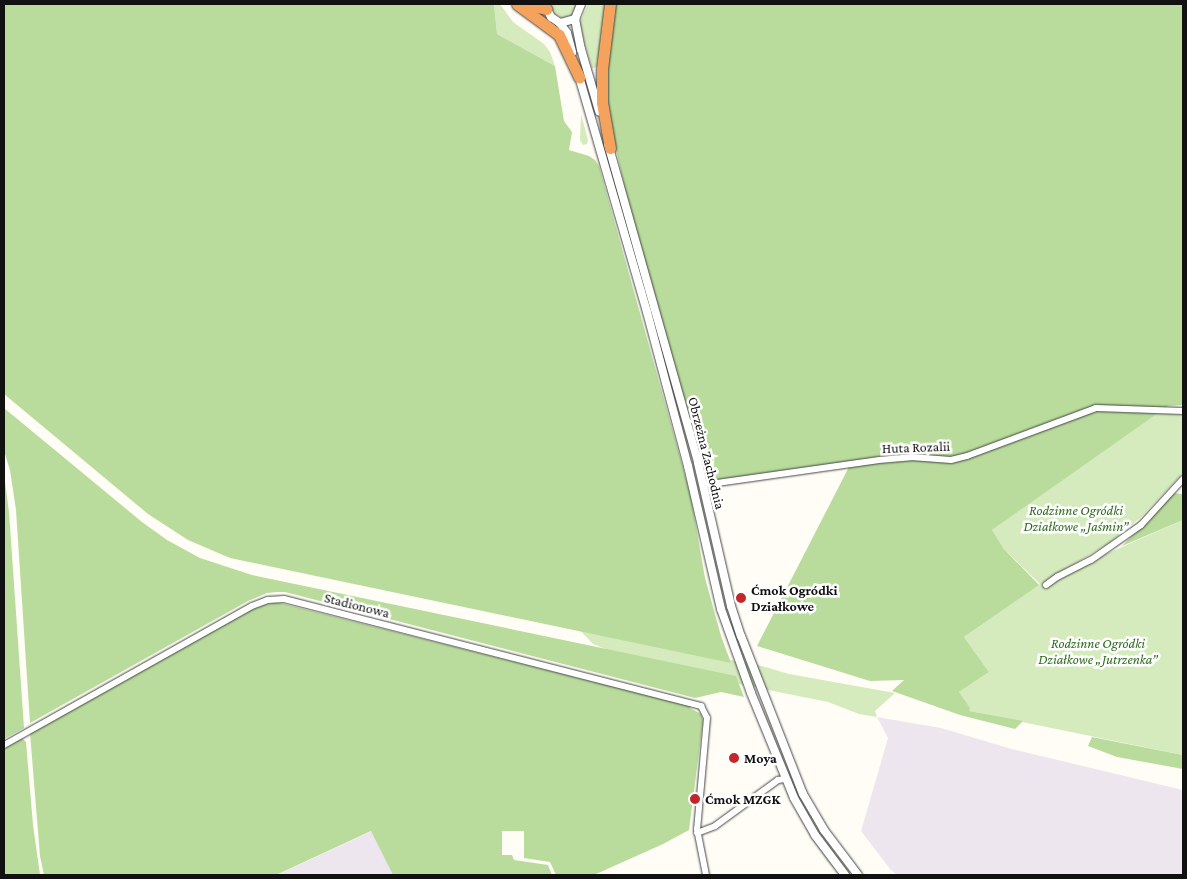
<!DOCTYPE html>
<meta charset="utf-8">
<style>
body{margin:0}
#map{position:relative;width:1187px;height:879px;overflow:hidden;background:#fffdf5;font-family:"Crimson Pro",serif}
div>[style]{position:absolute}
.industrial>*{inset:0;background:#eee6ef}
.green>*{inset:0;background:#d5ebbd}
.forest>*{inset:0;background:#b9dc9c}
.roads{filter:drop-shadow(0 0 1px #444) drop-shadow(0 0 1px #444)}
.minor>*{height:6px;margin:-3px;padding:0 3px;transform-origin:3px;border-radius:3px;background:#fff}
.tertiary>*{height:8px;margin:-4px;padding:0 4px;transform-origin:4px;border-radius:4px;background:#fff}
.motorway>*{height:11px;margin:-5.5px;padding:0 5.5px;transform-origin:5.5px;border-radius:5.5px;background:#f5a25d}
.dots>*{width:14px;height:14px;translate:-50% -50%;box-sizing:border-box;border:2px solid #fff;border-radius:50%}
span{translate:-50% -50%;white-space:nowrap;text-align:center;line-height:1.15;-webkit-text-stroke:5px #fff;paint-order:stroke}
.street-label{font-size:14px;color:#111}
.park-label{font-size:14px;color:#2f6b1f;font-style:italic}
.poi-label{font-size:14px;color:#111;font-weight:700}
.left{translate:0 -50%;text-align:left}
.frame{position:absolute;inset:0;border:5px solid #111;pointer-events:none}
</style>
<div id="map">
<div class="industrial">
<i style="clip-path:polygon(877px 717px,941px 728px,1012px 749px,1183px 790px,1183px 875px,897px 875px,890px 869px,861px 831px,888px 738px)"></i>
<i style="clip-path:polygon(372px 831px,393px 875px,277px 875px)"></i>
</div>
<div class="green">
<i style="clip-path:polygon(494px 4px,500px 4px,513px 22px,544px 44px,550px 52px,555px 66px,497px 34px)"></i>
<i style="clip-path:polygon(550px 4px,577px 4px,577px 5px,571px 18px,566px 19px,555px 14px)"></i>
<i style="clip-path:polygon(588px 4px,607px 4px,597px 65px,595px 68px,592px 68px,579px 25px)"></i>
<i style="clip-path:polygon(581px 114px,588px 140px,587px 144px,583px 145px,580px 140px)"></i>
<i style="clip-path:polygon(1158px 412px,1183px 414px,1183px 473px,1141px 517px,1108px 544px,1043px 582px,1183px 520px,1183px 755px,969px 711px,959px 692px,989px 672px,964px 637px,1040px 584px,1004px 549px,992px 530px)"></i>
<i style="clip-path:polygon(568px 618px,700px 655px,755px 664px,789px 674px,895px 693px,875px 711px,877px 717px,859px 714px,828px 702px,645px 665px,593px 644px)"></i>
<i style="clip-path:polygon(782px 784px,814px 839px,841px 875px,828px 862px,810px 836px)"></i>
</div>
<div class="forest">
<i style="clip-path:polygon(4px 4px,494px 4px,497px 34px,555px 66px,564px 121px,572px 132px,569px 150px,589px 156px,595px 160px,599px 166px,677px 446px,691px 497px,705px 578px,721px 636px,731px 663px,230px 558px,188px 540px,148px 514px,4px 394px)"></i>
<i style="clip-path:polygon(613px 4px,1183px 4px,1183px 405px,1168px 406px,992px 530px,1004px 549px,1039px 585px,964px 637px,989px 672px,959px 692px,970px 708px,969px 711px,1023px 721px,1015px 729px,960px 715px,892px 691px,904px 680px,870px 681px,757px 646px,851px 463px,705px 482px,625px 189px,610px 123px,604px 80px)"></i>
<i style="clip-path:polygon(4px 408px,142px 522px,167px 540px,200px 558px,252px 575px,736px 676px,744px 697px,721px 692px,695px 698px,285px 592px,277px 592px,267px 593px,248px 601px,30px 723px,16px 510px,10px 470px,4px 451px)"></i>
<i style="clip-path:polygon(4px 474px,9px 512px,24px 728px,4px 739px)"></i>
<i style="clip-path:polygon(1173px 493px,1183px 494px,1183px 520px,1122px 546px)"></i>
<i style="clip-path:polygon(276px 602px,690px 706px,690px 708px,701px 714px,703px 721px,689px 830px,663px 844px,594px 875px,556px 875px,550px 862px,524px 858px,524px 831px,502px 831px,502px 855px,512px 855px,514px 860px,548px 865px,552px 875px,393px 875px,371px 831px,276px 875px,44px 875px,40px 856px,30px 733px,256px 607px)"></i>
<i style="clip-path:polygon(1092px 737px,1183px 755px,1183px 769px,1117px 757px,1088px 746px)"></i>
<i style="clip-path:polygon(22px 738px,26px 742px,33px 825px,40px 875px,4px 875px,4px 749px)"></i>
</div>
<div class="roads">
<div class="minor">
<i style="left:703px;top:485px;width:178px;rotate:-8.1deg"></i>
<i style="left:879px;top:460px;width:32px;rotate:-5deg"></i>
<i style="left:911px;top:457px;width:40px;rotate:4.3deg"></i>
<i style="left:951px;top:460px;width:16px;rotate:-14deg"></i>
<i style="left:967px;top:456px;width:138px;rotate:-20.4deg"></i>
<i style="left:1096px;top:408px;width:87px;rotate:2deg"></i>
<i style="left:1046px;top:585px;width:14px;rotate:-36deg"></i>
<i style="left:1057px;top:577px;width:38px;rotate:-27deg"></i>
<i style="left:1091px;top:560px;width:61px;rotate:-35deg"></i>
<i style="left:1141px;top:525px;width:62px;rotate:-47.6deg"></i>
<i style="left:4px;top:745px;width:284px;rotate:-29.3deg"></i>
<i style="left:252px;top:606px;width:17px;rotate:-21deg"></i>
<i style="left:268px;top:600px;width:16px;rotate:-4deg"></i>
<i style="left:284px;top:599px;width:431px;rotate:14.4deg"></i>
<i style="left:701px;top:706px;width:13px;rotate:63deg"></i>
<i style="left:707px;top:718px;width:111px;rotate:95.1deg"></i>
<i style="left:697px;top:829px;width:47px;rotate:78.9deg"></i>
<i style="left:697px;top:833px;width:19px;rotate:-21deg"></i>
<i style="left:715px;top:826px;width:78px;rotate:-36.1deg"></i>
<i style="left:778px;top:780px;width:7px;rotate:-8deg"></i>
</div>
<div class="tertiary">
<i style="left:545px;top:6px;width:13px;rotate:61deg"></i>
<i style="left:551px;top:17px;width:11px;rotate:34deg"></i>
<i style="left:560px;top:23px;width:16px;rotate:-15deg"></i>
<i style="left:575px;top:19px;width:16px;rotate:-68deg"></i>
<i style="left:575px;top:19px;width:31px;rotate:79deg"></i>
<i style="left:581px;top:49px;width:65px;rotate:73.8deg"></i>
<i style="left:560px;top:23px;width:12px;rotate:55deg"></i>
<i style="left:567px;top:33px;width:20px;rotate:75deg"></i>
<i style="left:578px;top:73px;width:249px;rotate:73.9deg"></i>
<i style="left:647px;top:312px;width:159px;rotate:75.1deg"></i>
<i style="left:688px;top:466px;width:147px;rotate:77deg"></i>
<i style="left:721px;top:609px;width:89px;rotate:70.3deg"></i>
<i style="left:751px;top:693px;width:113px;rotate:67.7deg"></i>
<i style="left:794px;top:798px;width:43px;rotate:60.4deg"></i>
<i style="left:815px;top:835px;width:50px;rotate:53.1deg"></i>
<i style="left:608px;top:144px;width:331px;rotate:74.2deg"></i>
<i style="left:698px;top:463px;width:147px;rotate:77deg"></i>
<i style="left:731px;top:606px;width:32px;rotate:72deg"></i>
<i style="left:741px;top:636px;width:170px;rotate:68.6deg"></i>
<i style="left:803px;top:794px;width:42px;rotate:59.7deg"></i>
<i style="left:824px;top:830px;width:56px;rotate:52.9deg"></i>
</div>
<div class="motorway">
<i style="left:517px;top:4px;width:52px;rotate:36.4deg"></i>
<i style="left:559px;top:35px;width:47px;rotate:64.5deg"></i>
<i style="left:526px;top:4px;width:21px;rotate:14deg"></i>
<i style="left:610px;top:148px;width:47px;rotate:-99.9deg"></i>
<i style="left:602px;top:102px;width:33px;rotate:-90deg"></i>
<i style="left:602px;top:69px;width:65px;rotate:-83deg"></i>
</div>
</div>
<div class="dots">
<i style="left:741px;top:598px;background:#c4262e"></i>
<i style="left:734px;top:758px;background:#c4262e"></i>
<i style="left:695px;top:799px;background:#c4262e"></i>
</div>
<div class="street-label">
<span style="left:916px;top:447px;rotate:-2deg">Huta Rozalii</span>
<span style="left:707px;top:453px;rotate:76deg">Obrzeżna Zachodnia</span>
<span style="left:357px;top:605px;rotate:14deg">Stadionowa</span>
</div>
<div class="park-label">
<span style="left:1076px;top:518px">Rodzinne Ogródki<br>Działkowe „Jaśmin”</span>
<span style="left:1098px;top:651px">Rodzinne Ogródki<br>Działkowe „Jutrzenka”</span>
</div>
<div class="poi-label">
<span class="left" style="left:751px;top:598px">Ćmok Ogródki<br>Działkowe</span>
<span class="left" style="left:744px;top:758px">Moya</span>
<span class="left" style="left:705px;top:799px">Ćmok MZGK</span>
</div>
<div class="frame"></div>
</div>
